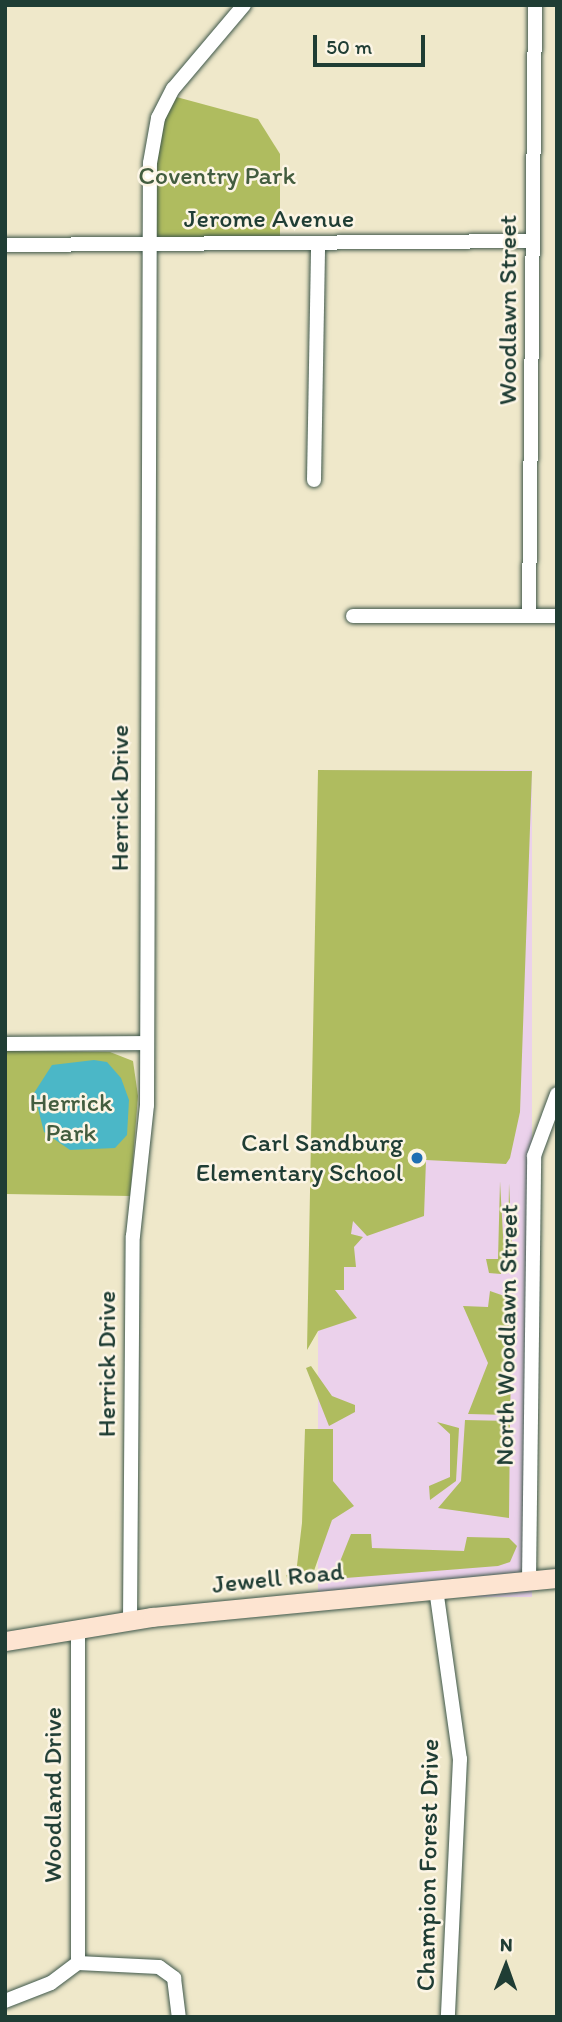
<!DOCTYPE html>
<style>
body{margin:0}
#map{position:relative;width:562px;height:2022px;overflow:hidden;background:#efe8ca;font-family:Itim,sans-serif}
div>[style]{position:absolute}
.built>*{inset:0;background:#ebd1eb;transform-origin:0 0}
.green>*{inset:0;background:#afbc5f}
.water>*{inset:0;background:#4bb7c7}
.roads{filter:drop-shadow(0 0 2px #3e574a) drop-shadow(0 0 2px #3e574a)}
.street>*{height:14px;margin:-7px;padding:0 7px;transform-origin:7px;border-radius:7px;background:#fff}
.secondary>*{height:19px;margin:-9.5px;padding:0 9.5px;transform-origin:9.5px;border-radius:9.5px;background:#fde4d1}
.dots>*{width:19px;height:19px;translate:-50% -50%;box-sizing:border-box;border:4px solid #fcf5e5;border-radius:50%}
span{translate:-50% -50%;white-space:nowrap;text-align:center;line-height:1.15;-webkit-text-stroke:5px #fcf5e5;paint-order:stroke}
.park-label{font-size:26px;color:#435d3f}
.street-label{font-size:26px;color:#1f3d34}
.poi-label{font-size:26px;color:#1f3d34}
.right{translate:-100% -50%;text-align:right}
.frame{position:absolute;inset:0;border:7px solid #1f3d34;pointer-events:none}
.north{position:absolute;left:471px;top:1931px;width:70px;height:70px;-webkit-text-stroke:5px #fcf5e5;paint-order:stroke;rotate:1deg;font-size:19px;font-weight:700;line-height:28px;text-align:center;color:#1f3d34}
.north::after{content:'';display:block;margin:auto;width:24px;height:32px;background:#1f3d34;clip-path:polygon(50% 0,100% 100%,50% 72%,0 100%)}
.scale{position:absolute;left:313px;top:35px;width:112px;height:32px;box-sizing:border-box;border:4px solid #1f3d34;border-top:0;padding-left:9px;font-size:21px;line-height:24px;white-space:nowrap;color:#1f3d34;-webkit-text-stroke:5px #fcf5e5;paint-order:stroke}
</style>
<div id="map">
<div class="built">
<i style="left:318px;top:770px;width:214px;height:827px"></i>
</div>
<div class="green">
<i style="clip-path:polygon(169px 95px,258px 119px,280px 154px,280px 241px,151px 241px,152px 163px)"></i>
<i style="clip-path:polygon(318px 770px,532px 771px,520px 1112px,510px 1158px,506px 1164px,426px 1160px,424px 1216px,367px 1236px,353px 1221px,351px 1234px,363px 1237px,354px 1247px,356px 1267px,344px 1267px,344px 1290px,335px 1290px,357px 1318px,318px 1331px,307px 1350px)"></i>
<i style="clip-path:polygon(5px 1051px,110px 1052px,133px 1061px,138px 1096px,130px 1196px,5px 1194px)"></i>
<i style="clip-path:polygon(500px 1181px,504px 1253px,501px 1274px,489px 1273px,486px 1259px,498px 1259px)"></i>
<i style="clip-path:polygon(509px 1183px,513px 1266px,506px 1274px,508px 1252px)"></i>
<i style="clip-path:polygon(490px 1291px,513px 1299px,510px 1415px,468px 1414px,488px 1363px,463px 1306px,488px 1307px)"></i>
<i style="clip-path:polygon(311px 1366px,332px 1396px,355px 1405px,355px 1412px,329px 1426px,306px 1368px)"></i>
<i style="clip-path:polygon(465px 1420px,510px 1421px,509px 1518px,438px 1508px,461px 1481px)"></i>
<i style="clip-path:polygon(437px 1422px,459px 1428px,456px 1481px,430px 1500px,429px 1486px,450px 1477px,450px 1434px)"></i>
<i style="clip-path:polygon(305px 1429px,333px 1429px,333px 1481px,354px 1506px,332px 1520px,310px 1582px,289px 1584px,286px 1575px,296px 1574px,302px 1523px)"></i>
<i style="clip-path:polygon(351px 1534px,371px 1534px,372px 1548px,464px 1551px,467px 1537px,509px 1538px,517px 1546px,510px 1562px,498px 1566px,333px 1579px)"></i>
</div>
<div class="water">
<i style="clip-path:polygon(94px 1060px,107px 1062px,121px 1078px,129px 1100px,127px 1135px,115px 1148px,70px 1150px,44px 1132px,34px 1093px,52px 1065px)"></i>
</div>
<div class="roads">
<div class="street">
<i style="left:5px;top:245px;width:528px;rotate:-0.43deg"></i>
<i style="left:314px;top:480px;width:237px;rotate:-89deg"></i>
<i style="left:353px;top:616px;width:204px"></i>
<i style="left:529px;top:616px;width:611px;rotate:-89.44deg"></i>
<i style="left:5px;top:1044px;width:142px;rotate:-0.4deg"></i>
<i style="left:529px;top:1581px;width:425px;rotate:-89.3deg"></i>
<i style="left:534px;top:1156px;width:66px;rotate:-69.6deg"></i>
<i style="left:436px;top:1589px;width:172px;rotate:82deg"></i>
<i style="left:460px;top:1759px;width:258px;rotate:92.7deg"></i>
<i style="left:130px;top:1620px;width:384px;rotate:-89.6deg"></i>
<i style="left:133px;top:1236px;width:132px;rotate:-83.9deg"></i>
<i style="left:147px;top:1105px;width:942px;rotate:-89.82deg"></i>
<i style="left:150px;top:163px;width:46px;rotate:-79.9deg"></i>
<i style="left:158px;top:118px;width:33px;rotate:-63deg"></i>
<i style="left:173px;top:89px;width:110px;rotate:-49.8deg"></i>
<i style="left:78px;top:1963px;width:335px;rotate:-90deg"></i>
<i style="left:78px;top:1963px;width:81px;rotate:2.8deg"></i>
<i style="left:159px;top:1967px;width:19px;rotate:36deg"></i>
<i style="left:174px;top:1978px;width:39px;rotate:83deg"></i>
<i style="left:5px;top:2001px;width:49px;rotate:-21.4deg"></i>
<i style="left:51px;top:1983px;width:34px;rotate:-37deg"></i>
</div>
<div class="secondary">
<i style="left:5px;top:1641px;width:149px;rotate:-9.3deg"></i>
<i style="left:152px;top:1617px;width:407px;rotate:-5.5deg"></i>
</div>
</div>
<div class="dots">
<i style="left:417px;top:1158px;background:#1f6fb2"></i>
</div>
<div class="park-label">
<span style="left:217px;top:176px">Coventry Park</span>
<span style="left:71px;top:1118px">Herrick<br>Park</span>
</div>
<div class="street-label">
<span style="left:269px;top:219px">Jerome Avenue</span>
<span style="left:508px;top:310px;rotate:-90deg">Woodlawn Street</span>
<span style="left:120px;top:798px;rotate:-90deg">Herrick Drive</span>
<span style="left:507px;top:1335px;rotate:-89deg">North Woodlawn Street</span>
<span style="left:107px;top:1364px;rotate:-90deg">Herrick Drive</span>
<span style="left:278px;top:1578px;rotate:-6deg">Jewell Road</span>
<span style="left:53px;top:1795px;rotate:-90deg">Woodland Drive</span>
<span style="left:428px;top:1865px;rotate:-89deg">Champion Forest Drive</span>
</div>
<div class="poi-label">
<span class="right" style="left:403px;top:1158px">Carl Sandburg<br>Elementary School</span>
</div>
<div class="frame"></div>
<div class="north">N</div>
<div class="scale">50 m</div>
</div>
